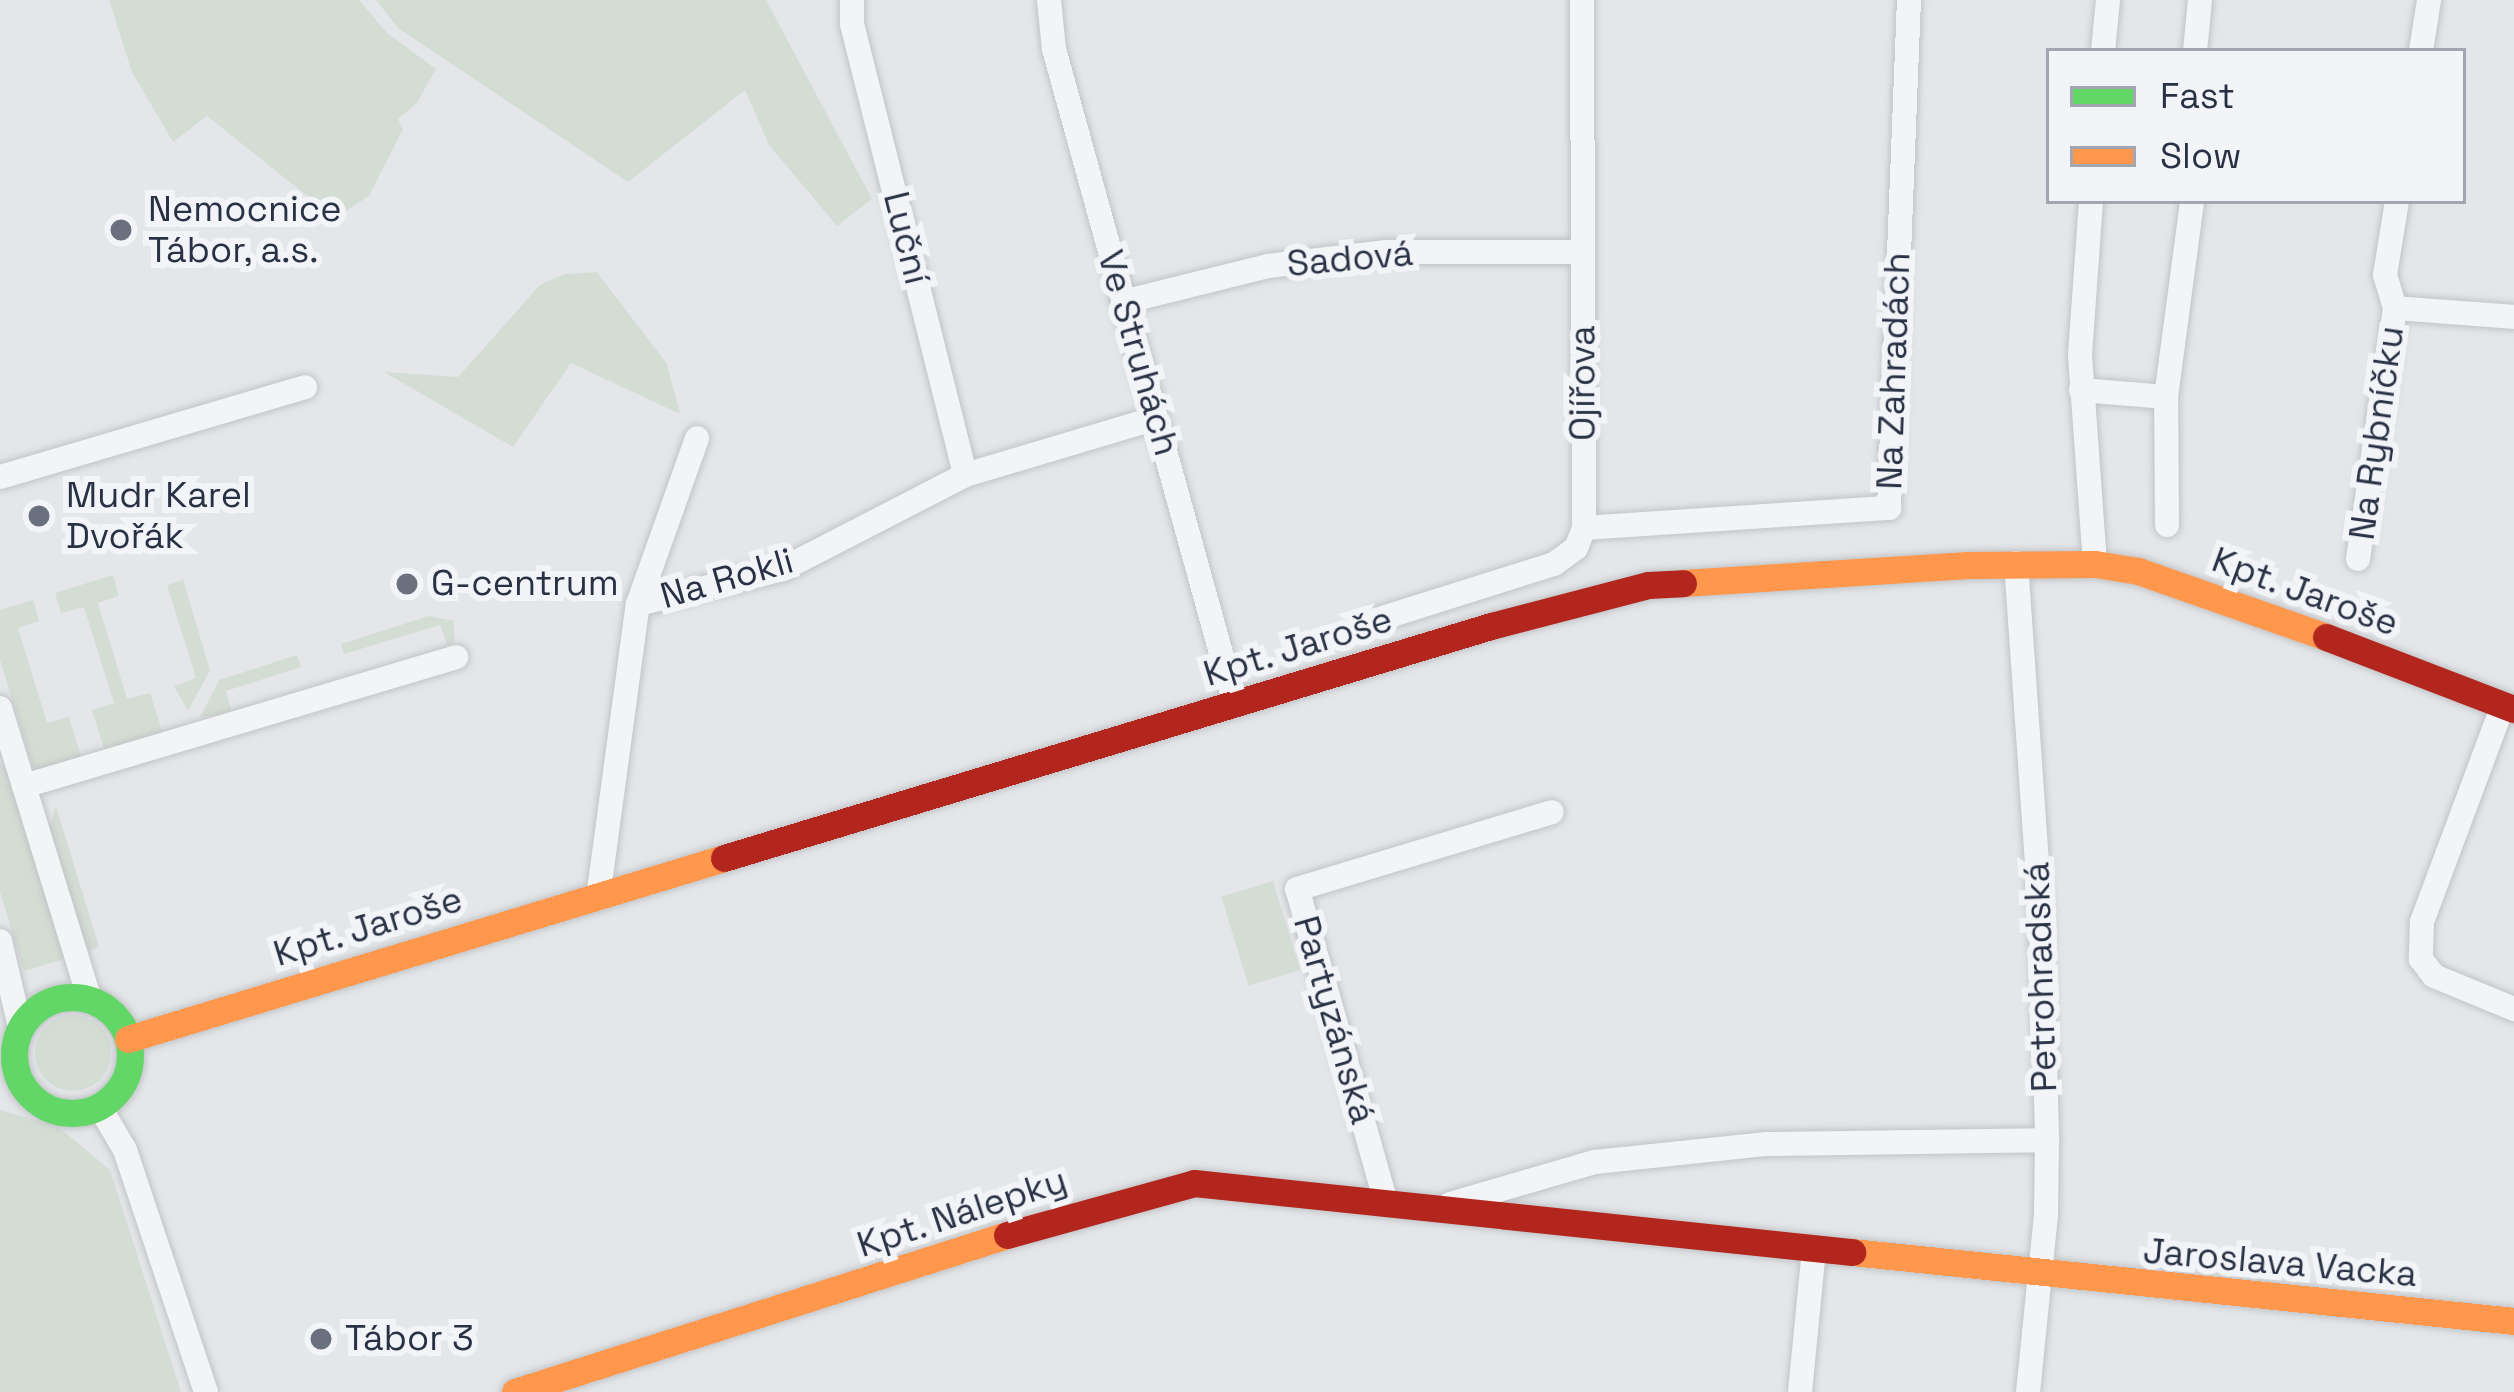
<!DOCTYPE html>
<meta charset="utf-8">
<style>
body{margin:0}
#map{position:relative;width:2514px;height:1392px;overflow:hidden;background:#e4e6e9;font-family:"Space Grotesk",sans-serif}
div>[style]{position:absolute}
.green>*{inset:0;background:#d4ddd4;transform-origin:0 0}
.round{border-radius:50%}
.roads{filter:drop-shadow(0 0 3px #c2c4c7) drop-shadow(0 0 3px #c2c4c7)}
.street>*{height:24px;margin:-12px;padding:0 12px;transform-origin:12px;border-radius:12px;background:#f3f4f6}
.fast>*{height:27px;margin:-13.5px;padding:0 13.5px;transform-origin:13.5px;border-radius:13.5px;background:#63d668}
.fast>.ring{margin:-13.5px;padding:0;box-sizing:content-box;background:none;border:27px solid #63d668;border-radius:50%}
.slow>*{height:27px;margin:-13.5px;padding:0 13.5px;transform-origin:13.5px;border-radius:13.5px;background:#ff974d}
.jam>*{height:27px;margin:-13.5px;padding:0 13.5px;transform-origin:13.5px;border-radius:13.5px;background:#b3261e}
.dots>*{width:33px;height:33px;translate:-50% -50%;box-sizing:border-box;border:6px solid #f2f4f8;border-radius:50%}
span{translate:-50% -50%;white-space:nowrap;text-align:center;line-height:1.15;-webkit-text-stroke:12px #f2f4f8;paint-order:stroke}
.poi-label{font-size:36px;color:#293144}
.left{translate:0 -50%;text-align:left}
.street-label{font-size:36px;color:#293144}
.legend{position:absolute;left:2046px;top:48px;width:420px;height:156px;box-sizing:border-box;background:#f2f4f8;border:3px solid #a2a6b0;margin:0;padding:15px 21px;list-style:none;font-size:36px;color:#293144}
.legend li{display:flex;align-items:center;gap:24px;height:60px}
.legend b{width:60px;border:3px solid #a2a6b0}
</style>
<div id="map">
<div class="green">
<i style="clip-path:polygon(109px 0,359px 0,387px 33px,436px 69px,416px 104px,398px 119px,403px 129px,369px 196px,335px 218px,207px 116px,173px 142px,132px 72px)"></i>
<i style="clip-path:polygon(376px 0,766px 0,872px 199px,837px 226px,769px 145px,745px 90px,628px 182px,398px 28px)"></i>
<i style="clip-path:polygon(597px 272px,667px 364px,680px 414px,571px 363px,513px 447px,384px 372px,458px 377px,540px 285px,565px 274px)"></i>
<i style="clip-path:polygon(113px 575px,119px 596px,98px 603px,127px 699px,150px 693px,163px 734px,105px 752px,92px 710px,114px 703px,84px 607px,61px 613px,55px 593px)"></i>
<i style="clip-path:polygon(183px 580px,210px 670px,188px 711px,174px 686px,196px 678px,167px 585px)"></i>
<i style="clip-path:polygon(33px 600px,39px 621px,18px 628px,47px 723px,69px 717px,82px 759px,35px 773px,0 660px,0 610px)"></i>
<i style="clip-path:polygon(429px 616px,454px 621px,454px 641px,448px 646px,440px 625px,344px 654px,341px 644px)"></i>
<i style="clip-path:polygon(297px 655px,301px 667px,226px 691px,232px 713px,200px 717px,219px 680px)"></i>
<i style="clip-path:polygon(0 764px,10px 771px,67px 958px,24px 971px,0 892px)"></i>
<i style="clip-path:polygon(56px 806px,99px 947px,88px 951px,49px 830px)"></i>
<i style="left:1273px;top:881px;width:93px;height:54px;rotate:73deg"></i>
<i class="round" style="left:35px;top:1015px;width:76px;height:76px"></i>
<i style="clip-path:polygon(0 1110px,57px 1126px,110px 1170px,181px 1392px,0 1392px)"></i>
</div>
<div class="roads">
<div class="street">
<i style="left:852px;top:0;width:24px;rotate:90deg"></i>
<i style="left:852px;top:24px;width:465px;rotate:75.9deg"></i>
<i style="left:1049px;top:0;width:49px;rotate:84.2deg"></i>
<i style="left:1054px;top:49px;width:680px;rotate:74.55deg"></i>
<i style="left:2103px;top:51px;width:51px;rotate:-84.4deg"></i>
<i style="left:2195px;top:51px;width:51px;rotate:-84.4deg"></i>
<i style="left:2421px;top:51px;width:52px;rotate:-81.1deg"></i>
<i style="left:2091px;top:201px;width:154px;rotate:94.1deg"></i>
<i style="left:2080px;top:355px;width:210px;rotate:85.9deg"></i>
<i style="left:2397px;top:201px;width:75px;rotate:99.2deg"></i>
<i style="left:2385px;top:275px;width:34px;rotate:73deg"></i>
<i style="left:2395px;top:308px;width:119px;rotate:4.3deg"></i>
<i style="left:1123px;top:302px;width:149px;rotate:-13.9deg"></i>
<i style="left:1268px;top:266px;width:119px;rotate:-6.8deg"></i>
<i style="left:1386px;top:252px;width:197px"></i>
<i style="left:2081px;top:390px;width:85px;rotate:4.7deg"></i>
<i style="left:0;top:477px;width:318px;rotate:-16.4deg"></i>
<i style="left:2167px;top:525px;width:128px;rotate:-90.4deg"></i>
<i style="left:2166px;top:397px;width:198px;rotate:-82.4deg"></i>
<i style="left:1584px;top:528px;width:306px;rotate:-3.8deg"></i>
<i style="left:1889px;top:508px;width:508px;rotate:-87.75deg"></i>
<i style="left:2358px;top:559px;width:254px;rotate:-81.6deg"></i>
<i style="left:2016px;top:563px;width:358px;rotate:86deg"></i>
<i style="left:2041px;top:920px;width:220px;rotate:88.4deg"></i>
<i style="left:2047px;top:1140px;width:75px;rotate:90.8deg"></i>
<i style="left:2046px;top:1215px;width:178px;rotate:95.8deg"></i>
<i style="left:638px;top:604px;width:149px;rotate:-13.6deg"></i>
<i style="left:783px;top:569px;width:205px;rotate:-27.3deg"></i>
<i style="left:965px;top:475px;width:199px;rotate:-16.6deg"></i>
<i style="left:1373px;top:621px;width:190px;rotate:-17.5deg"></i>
<i style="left:1554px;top:564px;width:27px;rotate:-36deg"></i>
<i style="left:1576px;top:548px;width:22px;rotate:-68deg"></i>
<i style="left:1584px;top:528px;width:528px;rotate:-90.22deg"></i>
<i style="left:2503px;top:705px;width:232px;rotate:110.5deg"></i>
<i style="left:2422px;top:922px;width:37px;rotate:92deg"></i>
<i style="left:2421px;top:959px;width:21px;rotate:53deg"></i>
<i style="left:2434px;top:976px;width:87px;rotate:22.4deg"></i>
<i style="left:0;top:708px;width:306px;rotate:72.9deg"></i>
<i style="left:24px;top:786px;width:451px;rotate:-16.6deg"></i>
<i style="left:598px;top:898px;width:297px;rotate:-82.3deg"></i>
<i style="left:638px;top:604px;width:176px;rotate:-70.4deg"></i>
<i style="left:0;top:941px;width:88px;rotate:76.9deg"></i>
<i style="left:99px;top:1106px;width:51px;rotate:59.4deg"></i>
<i style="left:125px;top:1150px;width:255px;rotate:71.5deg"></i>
<i style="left:1385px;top:1199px;width:322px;rotate:-105.8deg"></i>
<i style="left:1297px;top:889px;width:266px;rotate:-16.8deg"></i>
<i style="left:1450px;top:1204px;width:151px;rotate:-16.2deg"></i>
<i style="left:1595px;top:1162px;width:173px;rotate:-6deg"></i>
<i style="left:1767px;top:1144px;width:280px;rotate:-0.8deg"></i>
<i style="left:1800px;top:1392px;width:144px;rotate:-84.4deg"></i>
</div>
<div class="fast">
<i class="ring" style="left:14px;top:997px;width:89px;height:89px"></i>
</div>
<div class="slow">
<i style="left:1683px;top:583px;width:286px;rotate:-3.6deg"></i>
<i style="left:1968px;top:565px;width:127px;rotate:-0.5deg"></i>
<i style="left:2095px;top:564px;width:44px;rotate:9.2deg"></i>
<i style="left:2138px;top:571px;width:199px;rotate:19.3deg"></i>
<i style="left:128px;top:1039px;width:623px;rotate:-16.89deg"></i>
<i style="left:1852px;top:1252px;width:666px;rotate:5.95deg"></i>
<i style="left:515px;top:1392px;width:516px;rotate:-17.7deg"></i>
</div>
<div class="jam">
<i style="left:2326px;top:637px;width:201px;rotate:21deg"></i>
<i style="left:724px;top:858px;width:801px;rotate:-16.83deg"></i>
<i style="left:1491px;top:626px;width:162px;rotate:-14.6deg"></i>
<i style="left:1648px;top:585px;width:35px;rotate:-3deg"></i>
<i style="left:1007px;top:1235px;width:194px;rotate:-15.5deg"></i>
<i style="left:1194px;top:1183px;width:662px;rotate:5.99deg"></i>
</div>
</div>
<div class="dots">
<i style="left:121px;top:230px;background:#6a707e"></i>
<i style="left:39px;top:516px;background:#6a707e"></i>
<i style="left:407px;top:584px;background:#6a707e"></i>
<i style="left:321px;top:1339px;background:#6a707e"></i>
</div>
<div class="poi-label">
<span class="left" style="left:148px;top:230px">Nemocnice<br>Tábor, a.s.</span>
<span class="left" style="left:66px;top:516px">Mudr Karel<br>Dvořák</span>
<span class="left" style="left:431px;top:584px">G-centrum</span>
<span class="left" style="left:345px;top:1339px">Tábor 3</span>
</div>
<div class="street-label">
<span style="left:906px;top:238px;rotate:76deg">Luční</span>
<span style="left:1350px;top:259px;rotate:-5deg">Sadová</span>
<span style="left:1138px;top:353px;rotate:74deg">Ve Struhách</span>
<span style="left:1894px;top:371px;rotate:-88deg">Na Zahradách</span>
<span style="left:1583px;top:383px;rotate:-90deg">Ojířova</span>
<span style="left:2377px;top:433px;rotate:-82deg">Na Rybníčku</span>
<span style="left:727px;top:579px;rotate:-16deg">Na Rokli</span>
<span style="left:2305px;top:592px;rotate:20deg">Kpt. Jaroše</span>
<span style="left:1298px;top:647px;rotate:-17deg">Kpt. Jaroše</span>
<span style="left:368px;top:927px;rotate:-17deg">Kpt. Jaroše</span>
<span style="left:2041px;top:977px;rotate:-92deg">Petrohradská</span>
<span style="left:1334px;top:1020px;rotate:74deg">Partyzánská</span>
<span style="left:962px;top:1213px;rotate:-18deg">Kpt. Nálepky</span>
<span style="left:2280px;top:1263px;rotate:5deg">Jaroslava Vacka</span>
</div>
<ul class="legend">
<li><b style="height:15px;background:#63d668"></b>Fast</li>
<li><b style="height:15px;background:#ff974d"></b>Slow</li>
</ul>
</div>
